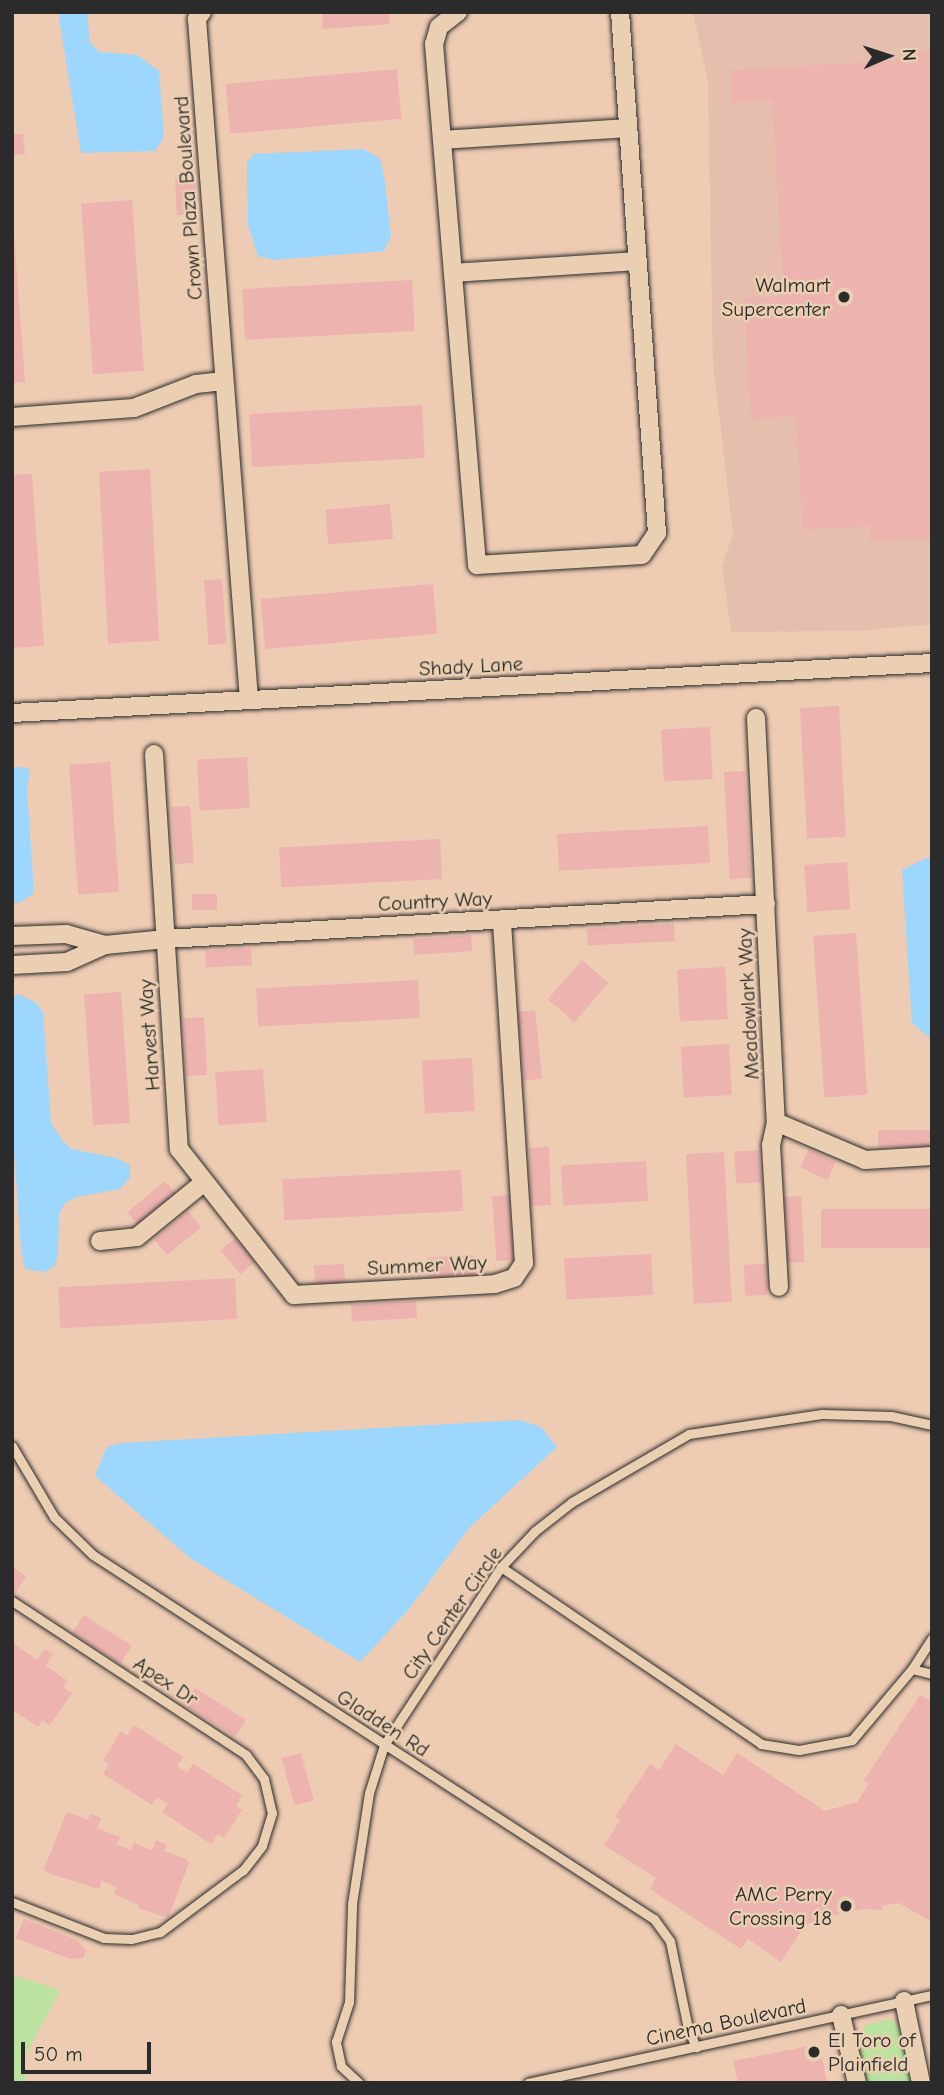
<!DOCTYPE html>
<style>
body{margin:0}
#map{position:relative;width:944px;height:2095px;overflow:hidden;background:#eecbb3;font-family:"Comic Neue",sans-serif}
div>[style]{position:absolute}
.built>*{inset:0;background:#e5bead}
.green>*{inset:0;background:#bbe39f}
.water>*{inset:0;background:#9dd7fd}
.building>*{inset:0;background:#ecb3af;transform-origin:0 0}
.roads{filter:drop-shadow(0 0 2px #2b2b2b) drop-shadow(0 0 2px #2b2b2b)}
.lane>*{height:9px;margin:-4.5px;padding:0 4.5px;transform-origin:4.5px;border-radius:4.5px;background:#ebcfb2}
.street>*{height:18px;margin:-9px;padding:0 9px;transform-origin:9px;border-radius:9px;background:#ebcfb2}
.dots>*{width:19px;height:19px;translate:-50% -50%;box-sizing:border-box;border:4px solid #ebcfb2;border-radius:50%}
span{translate:-50% -50%;white-space:nowrap;text-align:center;line-height:1.15;-webkit-text-stroke:5px #ebcfb2;paint-order:stroke}
.street-label{font-size:21px;color:#2b2b2b}
.poi-label{font-size:21px;color:#2b2b2b}
.right{translate:-100% -50%;text-align:right}
.left{translate:0 -50%;text-align:left}
.frame{position:absolute;inset:0;border:14px solid #2b2b2b;pointer-events:none}
.north{position:absolute;left:853px;top:21px;width:70px;height:70px;-webkit-text-stroke:5px #ebcfb2;paint-order:stroke;rotate:87deg;font-size:19px;font-weight:700;line-height:28px;text-align:center;color:#2b2b2b}
.north::after{content:'';display:block;margin:auto;width:24px;height:32px;background:#2b2b2b;clip-path:polygon(50% 0,100% 100%,50% 72%,0 100%)}
.scale{position:absolute;left:21px;top:2042px;width:130px;height:32px;box-sizing:border-box;border:4px solid #2b2b2b;border-top:0;padding-left:9px;font-size:21px;line-height:24px;white-space:nowrap;color:#2b2b2b;-webkit-text-stroke:5px #ebcfb2;paint-order:stroke}
</style>
<div id="map">
<div class="built">
<i style="clip-path:polygon(693px 12px,932px 12px,932px 624px,856px 631px,731px 632px,722px 567px,733px 533px,713px 363px,708px 81px)"></i>
</div>
<div class="green">
<i style="clip-path:polygon(16px 1976px,60px 1990px,22px 2063px,26px 2083px,12px 2083px,12px 1977px)"></i>
<i style="clip-path:polygon(888px 2019px,898px 2025px,905px 2042px,914px 2083px,866px 2083px,859px 2035px,866px 2025px)"></i>
</div>
<div class="water">
<i style="clip-path:polygon(58px 12px,87px 12px,90px 42px,99px 52px,137px 55px,159px 71px,164px 137px,155px 151px,81px 153px)"></i>
<i style="clip-path:polygon(363px 149px,380px 159px,385px 182px,391px 236px,384px 251px,274px 260px,258px 256px,248px 225px,247px 162px,254px 154px)"></i>
<i style="clip-path:polygon(22px 767px,30px 770px,27px 789px,34px 893px,19px 903px,12px 902px,12px 768px)"></i>
<i style="clip-path:polygon(926px 858px,932px 859px,932px 1040px,912px 1023px,902px 870px)"></i>
<i style="clip-path:polygon(18px 994px,35px 1002px,43px 1012px,51px 1123px,61px 1139px,71px 1149px,117px 1158px,130px 1166px,130px 1178px,120px 1189px,76px 1197px,65px 1203px,59px 1214px,58px 1253px,55px 1265px,45px 1272px,25px 1269px,21px 1249px,12px 1123px,12px 999px)"></i>
<i style="clip-path:polygon(520px 1420px,541px 1427px,557px 1447px,469px 1528px,409px 1609px,360px 1662px,190px 1558px,95px 1476px,107px 1447px,122px 1443px)"></i>
</div>
<div class="building">
<i style="clip-path:polygon(322px 12px,389px 12px,390px 24px,323px 29px)"></i>
<i style="clip-path:polygon(932px 51px,932px 538px,869px 542px,871px 526px,803px 530px,796px 416px,751px 419px,744px 298px,784px 295px,772px 100px,732px 102px,731px 70px,909px 60px,909px 53px)"></i>
<i style="left:397px;top:69px;width:50px;height:172px;rotate:85deg"></i>
<i style="clip-path:polygon(12px 134px,23px 134px,25px 154px,12px 155px)"></i>
<i style="left:195px;top:178px;width:36px;height:20px;rotate:87deg"></i>
<i style="left:132px;top:200px;width:171px;height:51px;rotate:86deg"></i>
<i style="clip-path:polygon(12px 208px,25px 382px,12px 383px)"></i>
<i style="left:412px;top:280px;width:51px;height:170px;rotate:87deg"></i>
<i style="left:422px;top:405px;width:53px;height:173px;rotate:87deg"></i>
<i style="left:150px;top:469px;width:172px;height:51px;rotate:87deg"></i>
<i style="clip-path:polygon(32px 474px,44px 646px,12px 648px,12px 475px)"></i>
<i style="left:390px;top:504px;width:35px;height:65px;rotate:85deg"></i>
<i style="left:222px;top:579px;width:65px;height:18px;rotate:86deg"></i>
<i style="left:433px;top:584px;width:50px;height:173px;rotate:85deg"></i>
<i style="left:839px;top:706px;width:131px;height:39px;rotate:87deg"></i>
<i style="left:710px;top:727px;width:52px;height:49px;rotate:87deg"></i>
<i style="left:247px;top:757px;width:51px;height:50px;rotate:87deg"></i>
<i style="left:110px;top:762px;width:130px;height:41px;rotate:86deg"></i>
<i style="left:745px;top:771px;width:107px;height:21px;rotate:87deg"></i>
<i style="left:190px;top:806px;width:57px;height:19px;rotate:86deg"></i>
<i style="left:708px;top:826px;width:37px;height:151px;rotate:87deg"></i>
<i style="left:440px;top:839px;width:40px;height:161px;rotate:87deg"></i>
<i style="left:847px;top:862px;width:47px;height:43px;rotate:86deg"></i>
<i style="left:192px;top:894px;width:25px;height:16px"></i>
<i style="left:674px;top:924px;width:17px;height:87px;rotate:87deg"></i>
<i style="left:856px;top:933px;width:162px;height:43px;rotate:86deg"></i>
<i style="left:471px;top:935px;width:16px;height:58px;rotate:86deg"></i>
<i style="left:251px;top:948px;width:17px;height:46px;rotate:87deg"></i>
<i style="left:582px;top:960px;width:35px;height:52px;rotate:41deg"></i>
<i style="left:725px;top:967px;width:52px;height:48px;rotate:87deg"></i>
<i style="left:418px;top:980px;width:38px;height:162px;rotate:87deg"></i>
<i style="left:121px;top:992px;width:131px;height:37px;rotate:86deg"></i>
<i style="left:758px;top:1008px;width:46px;height:15px;rotate:86deg"></i>
<i style="left:535px;top:1010px;width:69px;height:18px;rotate:84deg"></i>
<i style="left:204px;top:1017px;width:58px;height:21px;rotate:87deg"></i>
<i style="left:729px;top:1044px;width:51px;height:48px;rotate:87deg"></i>
<i style="left:472px;top:1058px;width:53px;height:50px;rotate:87deg"></i>
<i style="left:263px;top:1069px;width:53px;height:48px;rotate:86deg"></i>
<i style="left:932px;top:1130px;width:17px;height:54px;rotate:90deg"></i>
<i style="left:549px;top:1147px;width:58px;height:20px;rotate:88deg"></i>
<i style="left:809px;top:1149px;width:30px;height:20px;rotate:26deg"></i>
<i style="left:759px;top:1150px;width:32px;height:25px;rotate:86deg"></i>
<i style="left:724px;top:1152px;width:150px;height:38px;rotate:87deg"></i>
<i style="left:646px;top:1161px;width:40px;height:85px;rotate:87deg"></i>
<i style="left:461px;top:1170px;width:41px;height:179px;rotate:87deg"></i>
<i style="left:165px;top:1181px;width:17px;height:49px;rotate:50deg"></i>
<i style="left:509px;top:1195px;width:65px;height:17px;rotate:86deg"></i>
<i style="left:801px;top:1196px;width:66px;height:17px;rotate:87deg"></i>
<i style="left:932px;top:1209px;width:39px;height:111px;rotate:90deg"></i>
<i style="left:188px;top:1211px;width:21px;height:44px;rotate:51deg"></i>
<i style="left:235px;top:1238px;width:31px;height:19px;rotate:50deg"></i>
<i style="left:651px;top:1254px;width:41px;height:87px;rotate:87deg"></i>
<i style="left:474px;top:1255px;width:21px;height:47px;rotate:87deg"></i>
<i style="left:344px;top:1264px;width:22px;height:30px;rotate:87deg"></i>
<i style="left:766px;top:1264px;width:31px;height:22px;rotate:88deg"></i>
<i style="left:235px;top:1278px;width:41px;height:177px;rotate:87deg"></i>
<i style="left:416px;top:1301px;width:17px;height:65px;rotate:87deg"></i>
<i style="clip-path:polygon(12px 1567px,26px 1576px,15px 1594px,12px 1592px)"></i>
<i style="left:84px;top:1615px;width:57px;height:21px;rotate:33deg"></i>
<i style="clip-path:polygon(12px 1642px,37px 1660px,45px 1649px,53px 1654px,46px 1666px,68px 1681px,63px 1687px,72px 1693px,50px 1725px,42px 1720px,38px 1727px,12px 1710px)"></i>
<i style="left:195px;top:1688px;width:60px;height:20px;rotate:32deg"></i>
<i style="clip-path:polygon(920px 1695px,932px 1702px,932px 1922px,899px 1903px,882px 1906px,883px 1910px,863px 1909px,826px 1917px,805px 1925px,781px 1962px,748px 1939px,741px 1949px,650px 1889px,656px 1878px,604px 1845px,620px 1820px,615px 1817px,650px 1764px,659px 1770px,676px 1744px,723px 1775px,737px 1753px,825px 1811px,857px 1802px,869px 1784px,864px 1780px)"></i>
<i style="clip-path:polygon(134px 1725px,183px 1757px,177px 1766px,187px 1773px,193px 1764px,242px 1795px,236px 1806px,242px 1810px,224px 1838px,218px 1834px,211px 1844px,162px 1812px,168px 1804px,157px 1797px,152px 1805px,103px 1774px,109px 1764px,103px 1760px,121px 1731px,127px 1736px)"></i>
<i style="left:301px;top:1753px;width:49px;height:20px;rotate:75deg"></i>
<i style="clip-path:polygon(70px 1813px,88px 1820px,90px 1814px,101px 1818px,97px 1828px,120px 1837px,117px 1845px,131px 1850px,134px 1843px,152px 1850px,156px 1840px,167px 1845px,164px 1851px,186px 1859px,189px 1863px,168px 1918px,138px 1908px,139px 1905px,114px 1894px,117px 1887px,102px 1881px,99px 1889px,47px 1873px,44px 1869px,66px 1814px)"></i>
<i style="clip-path:polygon(24px 1919px,77px 1940px,86px 1950px,83px 1958px,70px 1959px,16px 1938px)"></i>
<i style="clip-path:polygon(819px 2044px,827px 2083px,738px 2083px,733px 2061px)"></i>
</div>
<div class="roads">
<div class="lane">
<i style="left:12px;top:1446px;width:82px;rotate:59.4deg"></i>
<i style="left:54px;top:1517px;width:54px;rotate:44.3deg"></i>
<i style="left:93px;top:1555px;width:669px;rotate:32.98deg"></i>
<i style="left:654px;top:1919px;width:27px;rotate:54deg"></i>
<i style="left:670px;top:1941px;width:90px;rotate:78.4deg"></i>
<i style="left:688px;top:2029px;width:20px;rotate:66deg"></i>
<i style="left:501px;top:1567px;width:315px;rotate:34.2deg"></i>
<i style="left:761px;top:1744px;width:38px;rotate:9deg"></i>
<i style="left:799px;top:1750px;width:54px;rotate:-10.7deg"></i>
<i style="left:852px;top:1740px;width:93px;rotate:-49.8deg"></i>
<i style="left:912px;top:1669px;width:21px;rotate:14deg"></i>
<i style="left:12px;top:1601px;width:280px;rotate:33.3deg"></i>
<i style="left:246px;top:1755px;width:30px;rotate:53deg"></i>
<i style="left:264px;top:1779px;width:35px;rotate:77deg"></i>
<i style="left:272px;top:1813px;width:34px;rotate:107deg"></i>
<i style="left:262px;top:1846px;width:31px;rotate:128deg"></i>
<i style="left:243px;top:1870px;width:104px;rotate:143.2deg"></i>
<i style="left:160px;top:1932px;width:30px;rotate:166deg"></i>
<i style="left:131px;top:1939px;width:27px;rotate:-178deg"></i>
<i style="left:104px;top:1938px;width:99px;rotate:-158.6deg"></i>
<i style="left:912px;top:1669px;width:37px;rotate:-57deg"></i>
<i style="left:359px;top:2083px;width:25px;rotate:-137deg"></i>
<i style="left:341px;top:2066px;width:25px;rotate:-102deg"></i>
<i style="left:336px;top:2042px;width:42px;rotate:-72deg"></i>
<i style="left:349px;top:2002px;width:98px;rotate:-88.2deg"></i>
<i style="left:352px;top:1904px;width:112px;rotate:-81.3deg"></i>
<i style="left:369px;top:1793px;width:50px;rotate:-72.6deg"></i>
<i style="left:384px;top:1745px;width:213px;rotate:-56.7deg"></i>
<i style="left:501px;top:1567px;width:50px;rotate:-46.6deg"></i>
<i style="left:535px;top:1531px;width:47px;rotate:-38.1deg"></i>
<i style="left:572px;top:1502px;width:135px;rotate:-30.2deg"></i>
<i style="left:689px;top:1434px;width:134px;rotate:-8.6deg"></i>
<i style="left:822px;top:1414px;width:69px;rotate:1.7deg"></i>
<i style="left:891px;top:1416px;width:42px;rotate:12.4deg"></i>
<i style="left:528px;top:2083px;width:413px;rotate:-12.3deg"></i>
</div>
<div class="street">
<i style="left:202px;top:12px;width:9px;rotate:126deg"></i>
<i style="left:197px;top:19px;width:683px;rotate:85.63deg"></i>
<i style="left:458px;top:12px;width:24px;rotate:142deg"></i>
<i style="left:439px;top:27px;width:18px;rotate:106deg"></i>
<i style="left:434px;top:44px;width:523px;rotate:85.28deg"></i>
<i style="left:477px;top:565px;width:165px;rotate:-3.5deg"></i>
<i style="left:642px;top:555px;width:27px;rotate:-56deg"></i>
<i style="left:657px;top:533px;width:522px;rotate:-94.06deg"></i>
<i style="left:442px;top:140px;width:186px;rotate:-3.7deg"></i>
<i style="left:453px;top:273px;width:184px;rotate:-3.7deg"></i>
<i style="left:12px;top:417px;width:122px;rotate:-4.2deg"></i>
<i style="left:134px;top:408px;width:66px;rotate:-21.2deg"></i>
<i style="left:196px;top:384px;width:28px;rotate:-6deg"></i>
<i style="left:12px;top:713px;width:921px;rotate:-3.11deg"></i>
<i style="left:756px;top:718px;width:404px;rotate:87.2deg"></i>
<i style="left:776px;top:1122px;width:24px;rotate:102deg"></i>
<i style="left:771px;top:1145px;width:142px;rotate:86.8deg"></i>
<i style="left:154px;top:754px;width:396px;rotate:86.4deg"></i>
<i style="left:179px;top:1149px;width:186px;rotate:51.8deg"></i>
<i style="left:294px;top:1295px;width:201px;rotate:-3.1deg"></i>
<i style="left:495px;top:1284px;width:20px;rotate:-18deg"></i>
<i style="left:514px;top:1278px;width:18px;rotate:-56deg"></i>
<i style="left:524px;top:1263px;width:344px;rotate:-93.7deg"></i>
<i style="left:12px;top:936px;width:54px;rotate:-2.1deg"></i>
<i style="left:66px;top:934px;width:41px;rotate:15.8deg"></i>
<i style="left:12px;top:965px;width:55px;rotate:-3.1deg"></i>
<i style="left:67px;top:962px;width:42px;rotate:-24.1deg"></i>
<i style="left:105px;top:945px;width:61px;rotate:-5.6deg"></i>
<i style="left:166px;top:939px;width:601px;rotate:-3.34deg"></i>
<i style="left:776px;top:1122px;width:97px;rotate:23.1deg"></i>
<i style="left:865px;top:1160px;width:67px;rotate:-3.4deg"></i>
<i style="left:100px;top:1241px;width:37px;rotate:-6deg"></i>
<i style="left:137px;top:1237px;width:85px;rotate:-39.3deg"></i>
<i style="left:904px;top:2001px;width:84px;rotate:78.3deg"></i>
<i style="left:841px;top:2015px;width:70px;rotate:76.8deg"></i>
</div>
</div>
<div class="dots">
<i style="left:844px;top:297px;background:#2b2b2b"></i>
<i style="left:846px;top:1906px;background:#2b2b2b"></i>
<i style="left:814px;top:2052px;background:#2b2b2b"></i>
</div>
<div class="street-label">
<span style="left:188px;top:198px;rotate:-94deg">Crown Plaza Boulevard</span>
<span style="left:471px;top:666px;rotate:-3deg">Shady Lane</span>
<span style="left:435px;top:901px;rotate:-3deg">Country Way</span>
<span style="left:748px;top:1004px;rotate:-93deg">Meadowlark Way</span>
<span style="left:149px;top:1035px;rotate:-94deg">Harvest Way</span>
<span style="left:427px;top:1265px;rotate:-3deg">Summer Way</span>
<span style="left:452px;top:1613px;rotate:-55deg">City Center Circle</span>
<span style="left:166px;top:1681px;rotate:33deg">Apex Dr</span>
<span style="left:383px;top:1723px;rotate:33deg">Gladden Rd</span>
<span style="left:726px;top:2022px;rotate:-12deg">Cinema Boulevard</span>
</div>
<div class="poi-label">
<span class="right" style="left:830px;top:297px">Walmart<br>Supercenter</span>
<span class="right" style="left:832px;top:1906px">AMC Perry<br>Crossing 18</span>
<span class="left" style="left:828px;top:2052px">El Toro of<br>Plainfield</span>
</div>
<div class="frame"></div>
<div class="north">N</div>
<div class="scale">50 m</div>
</div>
